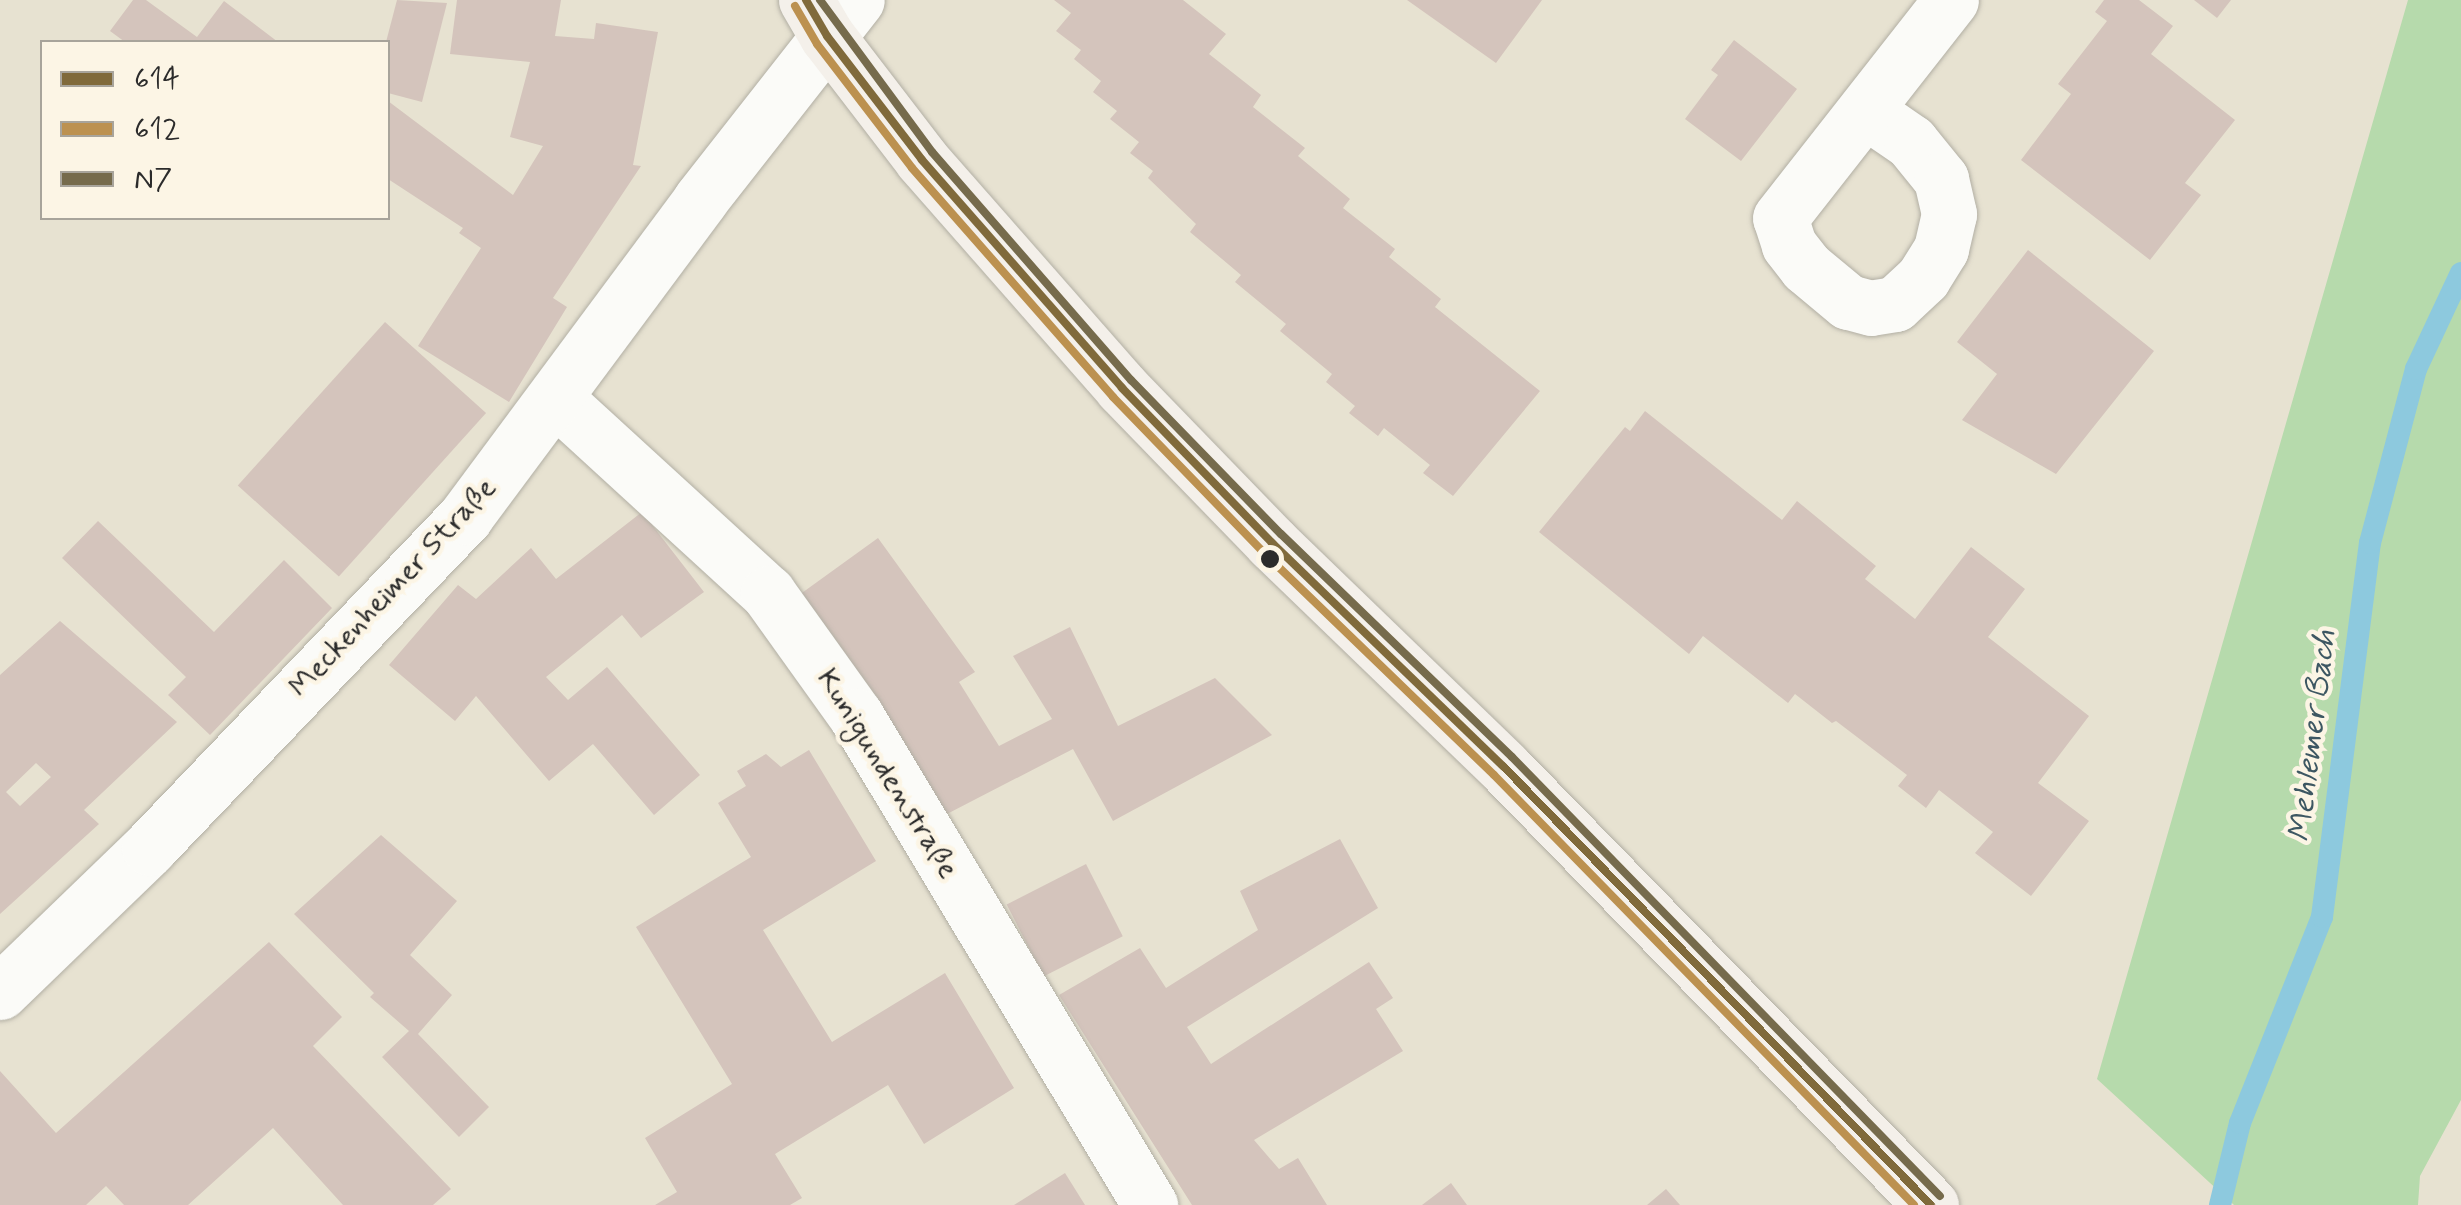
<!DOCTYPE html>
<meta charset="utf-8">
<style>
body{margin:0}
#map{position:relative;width:2461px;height:1205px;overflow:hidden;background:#e7e2d1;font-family:Mynerve,sans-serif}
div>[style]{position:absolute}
.green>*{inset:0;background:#b6daac}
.stream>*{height:22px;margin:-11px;padding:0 11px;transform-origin:11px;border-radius:11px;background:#8dc9de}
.building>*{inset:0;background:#d4c4bc;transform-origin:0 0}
.roads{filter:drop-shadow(0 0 2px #b2afa4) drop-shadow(0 0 2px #b2afa4)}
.street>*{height:55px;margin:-27.5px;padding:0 27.5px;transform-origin:27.5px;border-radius:27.5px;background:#fbfbf8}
.secondary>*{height:55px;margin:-27.5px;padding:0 27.5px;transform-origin:27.5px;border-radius:27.5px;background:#f4f0ea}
.bus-1>*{height:8px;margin:-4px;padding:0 4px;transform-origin:4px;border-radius:4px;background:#806a3b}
.bus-2>*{height:8px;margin:-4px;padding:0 4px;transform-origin:4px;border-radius:4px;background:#bc9150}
.bus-3>*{height:8px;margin:-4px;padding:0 4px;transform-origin:4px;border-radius:4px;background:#766b4c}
.dots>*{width:28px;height:28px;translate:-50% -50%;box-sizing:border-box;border:5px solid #fcf5e5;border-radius:50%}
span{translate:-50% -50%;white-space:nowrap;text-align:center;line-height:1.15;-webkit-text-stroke:9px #fcf5e5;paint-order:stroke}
.street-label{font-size:30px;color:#2b2b2b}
.water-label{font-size:32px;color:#3d5762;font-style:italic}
.legend{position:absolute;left:40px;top:40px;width:350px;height:180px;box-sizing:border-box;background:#fcf5e5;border:2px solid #a8a49b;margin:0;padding:12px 18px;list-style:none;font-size:30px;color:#2b2b2b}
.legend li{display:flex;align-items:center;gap:20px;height:50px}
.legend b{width:50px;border:2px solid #a8a49b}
</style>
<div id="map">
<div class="green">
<i style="clip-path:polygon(2408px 0,2461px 0,2461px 1100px,2420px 1176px,2418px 1205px,2234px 1205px,2097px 1079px)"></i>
</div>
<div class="stream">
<i style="left:2220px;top:1205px;width:84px;rotate:-76.3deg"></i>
<i style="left:2240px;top:1123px;width:222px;rotate:-68.3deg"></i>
<i style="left:2322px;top:917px;width:377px;rotate:-82.7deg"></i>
<i style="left:2370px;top:543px;width:180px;rotate:-75.2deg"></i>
<i style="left:2416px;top:369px;width:106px;rotate:-64.9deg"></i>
</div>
<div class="building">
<i style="clip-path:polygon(133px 0,146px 0,197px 37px,224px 1px,278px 42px,125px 42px,110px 31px)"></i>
<i style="clip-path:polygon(397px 0,447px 3px,422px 102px,388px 93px,386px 42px)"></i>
<i style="clip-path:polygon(457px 0,561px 0,555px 36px,594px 39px,596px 23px,658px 32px,633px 165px,641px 166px,553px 298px,567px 307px,509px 402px,418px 346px,481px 248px,459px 233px,463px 228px,388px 179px,388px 101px,513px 195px,543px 146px,510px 137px,530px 62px,450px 54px)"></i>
<i style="clip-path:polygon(1054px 0,1183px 0,1226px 34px,1209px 54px,1261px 95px,1253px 107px,1305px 148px,1298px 156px,1350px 199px,1343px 208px,1395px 249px,1389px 257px,1441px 299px,1435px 307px,1540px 391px,1453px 496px,1423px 473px,1430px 465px,1384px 428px,1378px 436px,1349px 413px,1355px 406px,1326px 382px,1332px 374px,1280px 331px,1286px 324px,1235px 282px,1241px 275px,1190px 232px,1196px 224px,1148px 178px,1153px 171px,1130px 153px,1139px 142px,1110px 119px,1117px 111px,1093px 92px,1101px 81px,1074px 59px,1081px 50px,1056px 31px,1071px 13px)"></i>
<i style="clip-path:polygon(1407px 0,1542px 0,1496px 63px)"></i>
<i style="clip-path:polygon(2104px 0,2139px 0,2173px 26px,2151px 54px,2235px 120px,2185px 183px,2201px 195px,2150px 260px,2021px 160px,2071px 94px,2058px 84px,2107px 21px,2095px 12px)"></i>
<i style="clip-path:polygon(2194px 0,2231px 0,2217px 18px)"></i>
<i style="clip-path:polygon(1734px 40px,1797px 89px,1741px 161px,1685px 119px,1718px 75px,1711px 70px)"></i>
<i style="clip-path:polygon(2028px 250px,2154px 351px,2056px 474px,1962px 420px,1997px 374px,1957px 342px)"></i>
<i style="left:385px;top:322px;width:136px;height:220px;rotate:42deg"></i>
<i style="clip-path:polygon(1645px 411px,1782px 520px,1797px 501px,1876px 566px,1865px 579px,1915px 619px,1971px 547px,2025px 589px,1988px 637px,2089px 716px,2038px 783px,2089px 821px,2031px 896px,1975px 853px,1993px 832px,1939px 790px,1926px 808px,1898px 786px,1907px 775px,1836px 721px,1832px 723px,1795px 694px,1788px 703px,1703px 636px,1689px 654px,1539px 532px,1625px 427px,1630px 431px)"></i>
<i style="clip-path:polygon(642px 512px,704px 592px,641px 638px,622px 615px,546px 677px,568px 700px,607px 667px,700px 775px,654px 815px,593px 744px,549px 781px,476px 696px,455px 721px,389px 665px,458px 585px,476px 599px,531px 548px,556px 579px)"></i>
<i style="clip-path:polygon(98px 521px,214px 632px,284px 560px,332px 608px,210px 735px,168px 695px,186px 677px,62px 558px)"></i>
<i style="clip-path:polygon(878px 538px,975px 672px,959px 682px,999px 746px,1052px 719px,1013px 656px,1070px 627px,1118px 726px,1215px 678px,1272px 735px,1113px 821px,1073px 749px,945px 815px,788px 603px)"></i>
<i style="clip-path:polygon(evenodd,60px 621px,177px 722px,84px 810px,99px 824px,0 914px,0 675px,60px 621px,36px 763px,51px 777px,20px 806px,6px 792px,36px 763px)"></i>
<i style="clip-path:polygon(809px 750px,876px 861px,763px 930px,832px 1042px,945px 973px,1014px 1088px,924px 1144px,888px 1085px,775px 1154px,802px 1198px,790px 1205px,655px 1205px,677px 1192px,645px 1138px,732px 1084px,636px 927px,751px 857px,718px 803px,746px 786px,737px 771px,766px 754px,781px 767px)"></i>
<i style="clip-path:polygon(381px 835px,457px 901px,410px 955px,452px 995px,418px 1034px,489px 1107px,459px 1137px,382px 1057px,409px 1031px,370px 997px,374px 993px,294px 914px)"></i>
<i style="clip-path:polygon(1340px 839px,1378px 908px,1187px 1027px,1211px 1064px,1369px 962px,1393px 998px,1376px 1009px,1403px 1051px,1254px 1140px,1279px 1169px,1298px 1158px,1327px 1205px,1192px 1205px,1059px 995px,1140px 948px,1166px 988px,1258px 930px,1240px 891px)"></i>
<i style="left:1086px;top:864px;width:81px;height:89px;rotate:63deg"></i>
<i style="clip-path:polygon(269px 942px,342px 1017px,313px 1046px,451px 1189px,433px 1205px,343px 1205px,273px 1128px,188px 1205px,124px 1205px,106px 1186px,86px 1205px,0 1205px,0 1071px,56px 1133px)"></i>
<i style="clip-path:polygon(1065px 1173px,1085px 1205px,1014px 1205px)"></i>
<i style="clip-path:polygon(1451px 1183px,1467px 1205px,1422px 1205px)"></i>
<i style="clip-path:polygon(1666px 1189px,1680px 1205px,1647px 1205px)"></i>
</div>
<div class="roads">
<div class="street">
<i style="left:1866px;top:111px;width:55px;rotate:34.6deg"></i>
<i style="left:1911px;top:142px;width:48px;rotate:51deg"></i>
<i style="left:1941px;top:179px;width:36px;rotate:77deg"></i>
<i style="left:1949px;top:214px;width:36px;rotate:103deg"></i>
<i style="left:1941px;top:249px;width:34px;rotate:122deg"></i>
<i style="left:1923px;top:278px;width:38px;rotate:137deg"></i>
<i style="left:1895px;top:304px;width:24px;rotate:171deg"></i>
<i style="left:1871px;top:308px;width:24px;rotate:-165deg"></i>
<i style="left:1848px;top:302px;width:55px;rotate:-140.2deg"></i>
<i style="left:1806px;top:267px;width:28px;rotate:-128deg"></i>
<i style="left:1789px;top:245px;width:28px;rotate:-108deg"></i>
<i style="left:1780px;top:218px;width:277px;rotate:-51.9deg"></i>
<i style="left:555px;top:398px;width:289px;rotate:42.5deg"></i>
<i style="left:768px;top:593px;width:151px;rotate:54.4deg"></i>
<i style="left:856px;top:716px;width:571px;rotate:58.98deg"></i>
<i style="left:0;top:992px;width:207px;rotate:-44deg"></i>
<i style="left:149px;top:848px;width:458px;rotate:-46.3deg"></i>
<i style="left:465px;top:517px;width:395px;rotate:-53.4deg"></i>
<i style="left:700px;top:200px;width:254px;rotate:-51.9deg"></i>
</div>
<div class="secondary">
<i style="left:806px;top:0;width:42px;rotate:59.7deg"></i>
<i style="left:827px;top:36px;width:156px;rotate:52.5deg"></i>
<i style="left:922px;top:160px;width:303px;rotate:48.7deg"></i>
<i style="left:1122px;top:388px;width:216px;rotate:45.9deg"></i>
<i style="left:1272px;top:543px;width:321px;rotate:44deg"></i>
<i style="left:1503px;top:766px;width:613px;rotate:45.73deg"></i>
</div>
</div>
<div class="bus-1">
<i style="left:806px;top:0;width:42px;rotate:59.7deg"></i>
<i style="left:827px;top:36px;width:156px;rotate:52.5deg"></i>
<i style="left:922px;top:160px;width:303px;rotate:48.7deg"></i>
<i style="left:1122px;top:388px;width:216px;rotate:45.9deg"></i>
<i style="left:1272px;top:543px;width:321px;rotate:44deg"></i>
<i style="left:1503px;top:766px;width:613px;rotate:45.73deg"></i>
</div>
<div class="bus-2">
<i style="left:795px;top:6px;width:44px;rotate:59.9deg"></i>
<i style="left:817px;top:44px;width:156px;rotate:52.5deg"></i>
<i style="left:912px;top:168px;width:305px;rotate:48.7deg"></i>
<i style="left:1113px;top:397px;width:216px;rotate:45.9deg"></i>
<i style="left:1263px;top:552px;width:321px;rotate:44deg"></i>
<i style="left:1494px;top:775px;width:601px;rotate:45.67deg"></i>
</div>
<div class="bus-3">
<i style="left:820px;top:0;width:189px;rotate:53.6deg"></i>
<i style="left:932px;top:152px;width:303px;rotate:48.9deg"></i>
<i style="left:1131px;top:380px;width:215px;rotate:45.8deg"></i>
<i style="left:1281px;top:534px;width:321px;rotate:44deg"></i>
<i style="left:1512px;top:757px;width:613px;rotate:45.73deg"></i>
</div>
<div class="dots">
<i style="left:1270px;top:559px;background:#2b2b2b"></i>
</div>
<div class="street-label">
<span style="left:393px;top:588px;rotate:-47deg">Meckenheimer Straße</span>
<span style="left:887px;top:774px;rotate:58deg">Kunigundenstraße</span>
</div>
<div class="water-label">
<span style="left:2313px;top:736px;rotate:-83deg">Mehlemer Bach</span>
</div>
<ul class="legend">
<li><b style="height:12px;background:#806a3b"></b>614</li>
<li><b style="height:12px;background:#bc9150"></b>612</li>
<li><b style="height:12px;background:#766b4c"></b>N7</li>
</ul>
</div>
